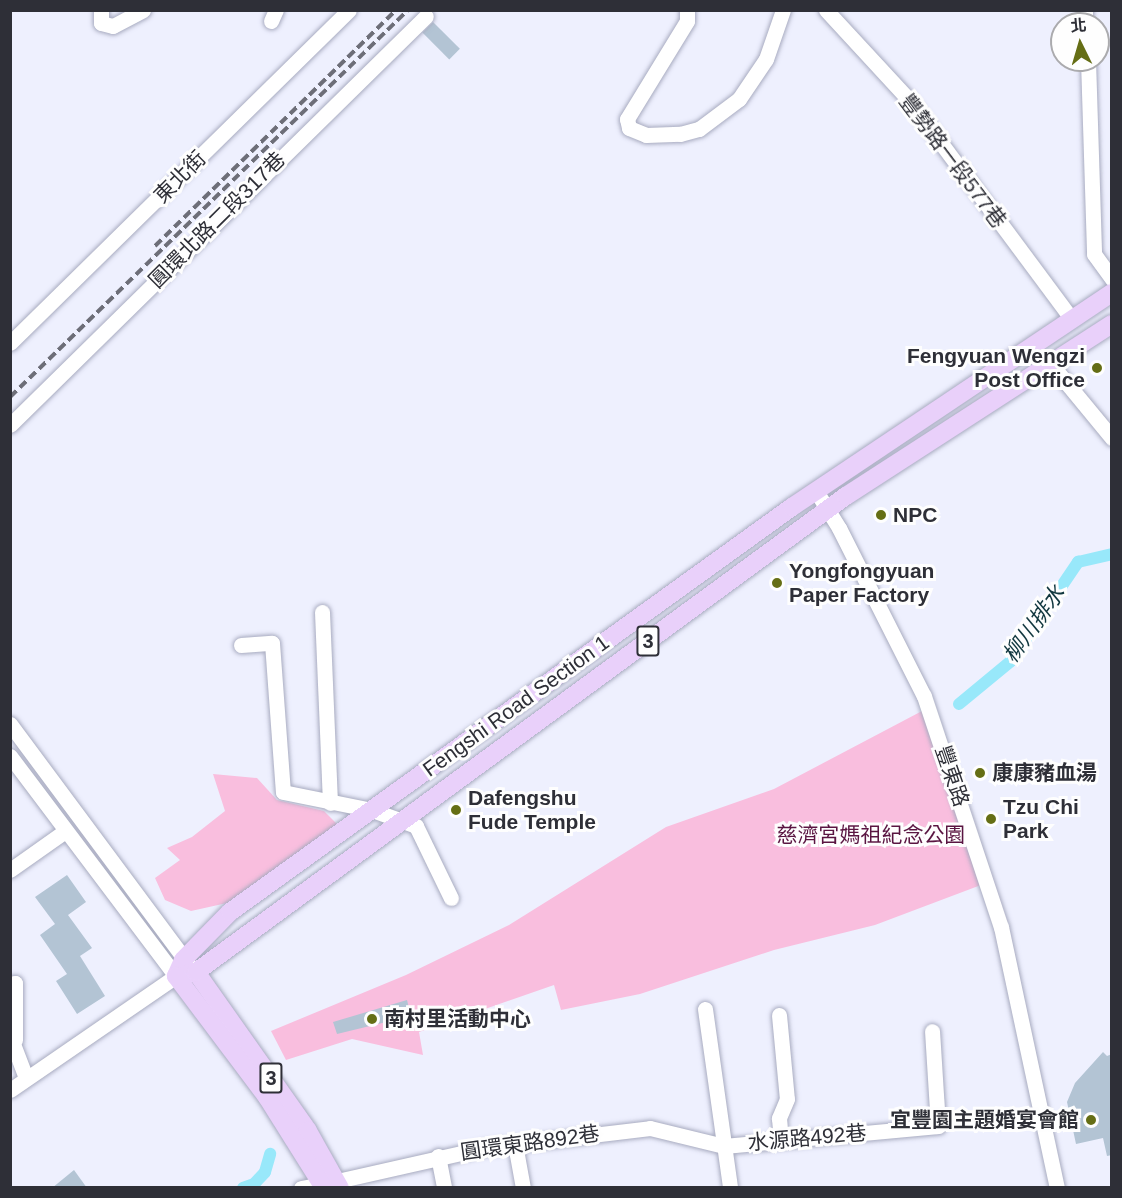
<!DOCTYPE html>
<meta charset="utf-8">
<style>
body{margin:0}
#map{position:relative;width:1122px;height:1198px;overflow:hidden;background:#eef0fe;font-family:Helvetica,"Noto Sans TC",sans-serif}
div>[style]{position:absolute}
.green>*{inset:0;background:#f9bede}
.canal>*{height:12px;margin:-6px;padding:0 6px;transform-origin:6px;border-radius:6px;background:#98e8fa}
.building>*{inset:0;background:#b3c4d4;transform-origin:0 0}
.roads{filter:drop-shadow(0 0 2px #a8abc0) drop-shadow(0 0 2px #a8abc0)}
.minor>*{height:15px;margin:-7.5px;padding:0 7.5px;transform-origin:7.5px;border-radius:7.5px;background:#fff}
.major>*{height:18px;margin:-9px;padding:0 9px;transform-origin:9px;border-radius:9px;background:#e9d0fa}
.rail>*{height:4px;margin-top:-2px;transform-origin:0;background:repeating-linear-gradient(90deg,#6d6e78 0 9px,transparent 0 13.5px)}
.dots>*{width:16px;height:16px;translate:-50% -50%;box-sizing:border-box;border:3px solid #fefefe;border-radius:50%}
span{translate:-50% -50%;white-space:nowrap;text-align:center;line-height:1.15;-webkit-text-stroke:6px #fefefe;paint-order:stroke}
.shield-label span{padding:2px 4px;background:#fefefe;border:2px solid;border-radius:4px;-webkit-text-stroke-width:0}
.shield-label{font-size:20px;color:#2e2f37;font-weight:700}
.street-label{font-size:21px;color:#2e2f37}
.poi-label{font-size:21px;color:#2e2f37;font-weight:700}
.right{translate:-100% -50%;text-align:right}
.left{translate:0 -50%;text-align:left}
.park-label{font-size:21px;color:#5a1542}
.water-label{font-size:22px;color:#11373f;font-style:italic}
.frame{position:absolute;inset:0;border:12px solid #2e2f37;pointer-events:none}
.north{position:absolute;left:1050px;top:12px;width:60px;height:60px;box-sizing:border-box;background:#fefefe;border:2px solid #ababae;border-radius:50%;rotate:355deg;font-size:16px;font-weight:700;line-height:24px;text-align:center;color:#2e2f37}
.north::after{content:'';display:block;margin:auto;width:21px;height:27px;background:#656e15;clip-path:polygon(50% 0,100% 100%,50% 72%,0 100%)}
</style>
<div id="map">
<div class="green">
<i style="clip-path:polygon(922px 711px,981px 885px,875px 925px,774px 950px,640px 994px,561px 1010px,554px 985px,419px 1032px,423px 1055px,352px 1039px,286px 1060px,271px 1031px,406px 975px,509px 925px,666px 827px,774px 789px)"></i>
<i style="clip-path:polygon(213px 774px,257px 778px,277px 800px,324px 811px,338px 825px,227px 903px,191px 911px,165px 900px,155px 878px,180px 860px,167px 848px,192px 837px,225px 811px)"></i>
</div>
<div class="canal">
<i style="left:959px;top:704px;width:67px;rotate:-39.6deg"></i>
<i style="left:1011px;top:661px;width:120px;rotate:-55.9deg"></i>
<i style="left:1078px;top:562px;width:35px;rotate:-13deg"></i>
<i style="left:243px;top:1188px;width:12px;rotate:-20deg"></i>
<i style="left:254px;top:1184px;width:16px;rotate:-47deg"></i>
<i style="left:265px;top:1172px;width:19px;rotate:-74deg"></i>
</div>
<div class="building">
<i style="left:433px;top:22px;width:38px;height:15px;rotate:45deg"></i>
<i style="clip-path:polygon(67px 875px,86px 902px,68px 915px,92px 948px,80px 956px,105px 996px,77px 1014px,56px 981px,67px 974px,40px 935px,55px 924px,35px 897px)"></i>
<i style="clip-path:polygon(407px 1000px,411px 1016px,337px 1034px,333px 1022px)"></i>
<i style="clip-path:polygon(1103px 1052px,1107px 1056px,1112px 1054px,1112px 1155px,1107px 1156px,1103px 1138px,1076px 1144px,1067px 1102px,1075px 1083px)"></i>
<i style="clip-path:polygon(74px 1170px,87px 1188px,52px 1188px)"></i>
</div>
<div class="roads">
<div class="minor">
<i style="left:101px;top:10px;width:13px;rotate:90deg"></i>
<i style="left:101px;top:23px;width:12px;rotate:14deg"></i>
<i style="left:113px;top:26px;width:34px;rotate:-28deg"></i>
<i style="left:687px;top:10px;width:11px;rotate:90deg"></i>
<i style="left:687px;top:21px;width:115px;rotate:121.5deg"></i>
<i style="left:627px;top:119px;width:9px;rotate:77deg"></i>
<i style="left:629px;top:128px;width:18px;rotate:22deg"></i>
<i style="left:646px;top:135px;width:34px;rotate:-2deg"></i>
<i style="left:680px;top:134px;width:20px;rotate:-15deg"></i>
<i style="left:699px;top:129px;width:50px;rotate:-36.9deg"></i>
<i style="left:739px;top:99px;width:48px;rotate:-56deg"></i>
<i style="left:766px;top:59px;width:52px;rotate:-70.9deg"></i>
<i style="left:826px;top:10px;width:122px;rotate:47.3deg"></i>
<i style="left:909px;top:100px;width:272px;rotate:53.4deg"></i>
<i style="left:1085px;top:10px;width:14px;rotate:90deg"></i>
<i style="left:271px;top:21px;width:12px;rotate:-66deg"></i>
<i style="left:1088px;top:60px;width:194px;rotate:88.2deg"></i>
<i style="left:1094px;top:254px;width:31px;rotate:54deg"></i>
<i style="left:10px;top:343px;width:475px;rotate:-44.5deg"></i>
<i style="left:1051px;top:364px;width:96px;rotate:50.5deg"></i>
<i style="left:10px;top:425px;width:583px;rotate:-44.51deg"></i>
<i style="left:816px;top:491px;width:44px;rotate:58.1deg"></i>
<i style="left:839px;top:528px;width:188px;rotate:63.2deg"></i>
<i style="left:924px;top:696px;width:243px;rotate:71.6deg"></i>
<i style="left:1001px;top:927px;width:267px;rotate:77.9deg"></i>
<i style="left:322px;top:612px;width:191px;rotate:87.6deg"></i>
<i style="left:241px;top:645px;width:31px;rotate:-4deg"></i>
<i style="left:272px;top:643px;width:149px;rotate:85.8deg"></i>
<i style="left:283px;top:792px;width:91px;rotate:11.4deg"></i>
<i style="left:372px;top:810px;width:47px;rotate:20deg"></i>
<i style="left:416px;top:826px;width:80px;rotate:64.1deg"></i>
<i style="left:10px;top:724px;width:304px;rotate:53.4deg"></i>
<i style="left:10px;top:756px;width:276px;rotate:53deg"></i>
<i style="left:176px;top:976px;width:201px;rotate:145.5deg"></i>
<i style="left:10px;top:870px;width:67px;rotate:-35.3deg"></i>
<i style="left:10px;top:984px;width:5px;rotate:-11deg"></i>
<i style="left:15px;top:983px;width:57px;rotate:90deg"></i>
<i style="left:705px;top:1009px;width:181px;rotate:82deg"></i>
<i style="left:779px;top:1015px;width:84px;rotate:84.6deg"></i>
<i style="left:787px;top:1099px;width:21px;rotate:113deg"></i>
<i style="left:779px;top:1118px;width:22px;rotate:85deg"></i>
<i style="left:10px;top:1036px;width:45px;rotate:69.1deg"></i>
<i style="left:515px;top:1144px;width:45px;rotate:79.7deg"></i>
<i style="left:438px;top:1156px;width:33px;rotate:79deg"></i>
<i style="left:337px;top:1181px;width:150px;rotate:-12.7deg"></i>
<i style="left:483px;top:1148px;width:168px;rotate:-6.8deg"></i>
<i style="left:650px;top:1128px;width:76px;rotate:13.7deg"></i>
<i style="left:724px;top:1146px;width:215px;rotate:-5.3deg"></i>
<i style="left:938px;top:1126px;width:95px;rotate:-93.6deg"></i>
<i style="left:301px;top:1188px;width:21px;rotate:-11deg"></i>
</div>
<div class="major">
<i style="left:196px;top:972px;width:194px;rotate:54.8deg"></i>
<i style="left:308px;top:1131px;width:65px;rotate:60.7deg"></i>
<i style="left:176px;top:976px;width:17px;rotate:-66deg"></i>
<i style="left:183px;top:960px;width:67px;rotate:-45.6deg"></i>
<i style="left:230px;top:912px;width:693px;rotate:-35.78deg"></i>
<i style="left:792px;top:507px;width:385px;rotate:-33.8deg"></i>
<i style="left:176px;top:976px;width:20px;rotate:-11deg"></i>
<i style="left:196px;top:972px;width:806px;rotate:-36.22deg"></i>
<i style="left:846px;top:496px;width:317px;rotate:-32.9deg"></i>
<i style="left:176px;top:976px;width:151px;rotate:53.1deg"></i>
<i style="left:267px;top:1097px;width:107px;rotate:57.9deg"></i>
</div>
</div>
<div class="rail">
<i style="left:155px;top:246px;width:337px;rotate:-44.4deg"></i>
<i style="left:10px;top:397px;width:555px;rotate:-44.2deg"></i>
</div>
<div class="dots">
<i style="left:1097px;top:368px;background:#656e15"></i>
<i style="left:881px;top:515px;background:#656e15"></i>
<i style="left:777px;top:583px;background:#656e15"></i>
<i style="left:980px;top:773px;background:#656e15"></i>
<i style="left:456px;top:810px;background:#656e15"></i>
<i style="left:991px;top:819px;background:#656e15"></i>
<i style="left:372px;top:1019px;background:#656e15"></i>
<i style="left:1091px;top:1120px;background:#656e15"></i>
</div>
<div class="shield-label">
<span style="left:648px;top:641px">3</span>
<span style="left:271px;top:1078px">3</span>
</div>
<div class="street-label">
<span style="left:953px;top:161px;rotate:53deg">豐勢路一段577巷</span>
<span style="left:180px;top:177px;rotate:-45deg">東北街</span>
<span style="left:217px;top:220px;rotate:-45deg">圓環北路二段317巷</span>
<span style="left:516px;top:706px;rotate:-36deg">Fengshi Road Section 1</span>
<span style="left:952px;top:776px;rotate:71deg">豐東路</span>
<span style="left:807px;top:1138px;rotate:-5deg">水源路492巷</span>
<span style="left:530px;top:1143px;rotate:-8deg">圓環東路892巷</span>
</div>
<div class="poi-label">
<span class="right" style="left:1085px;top:368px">Fengyuan Wengzi<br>Post Office</span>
<span class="left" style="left:893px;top:515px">NPC</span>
<span class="left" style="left:789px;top:583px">Yongfongyuan<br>Paper Factory</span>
<span class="left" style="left:992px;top:773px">康康豬血湯</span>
<span class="left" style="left:468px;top:810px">Dafengshu<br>Fude Temple</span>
<span class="left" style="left:1003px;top:819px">Tzu Chi<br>Park</span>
<span class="left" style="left:384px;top:1019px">南村里活動中心</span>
<span class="right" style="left:1079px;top:1120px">宜豐園主題婚宴會館</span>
</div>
<div class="park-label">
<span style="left:871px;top:835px">慈濟宮媽祖紀念公園</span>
</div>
<div class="water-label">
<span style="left:1034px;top:624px;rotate:-54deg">柳川排水</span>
</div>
<div class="frame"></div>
<div class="north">北</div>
</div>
